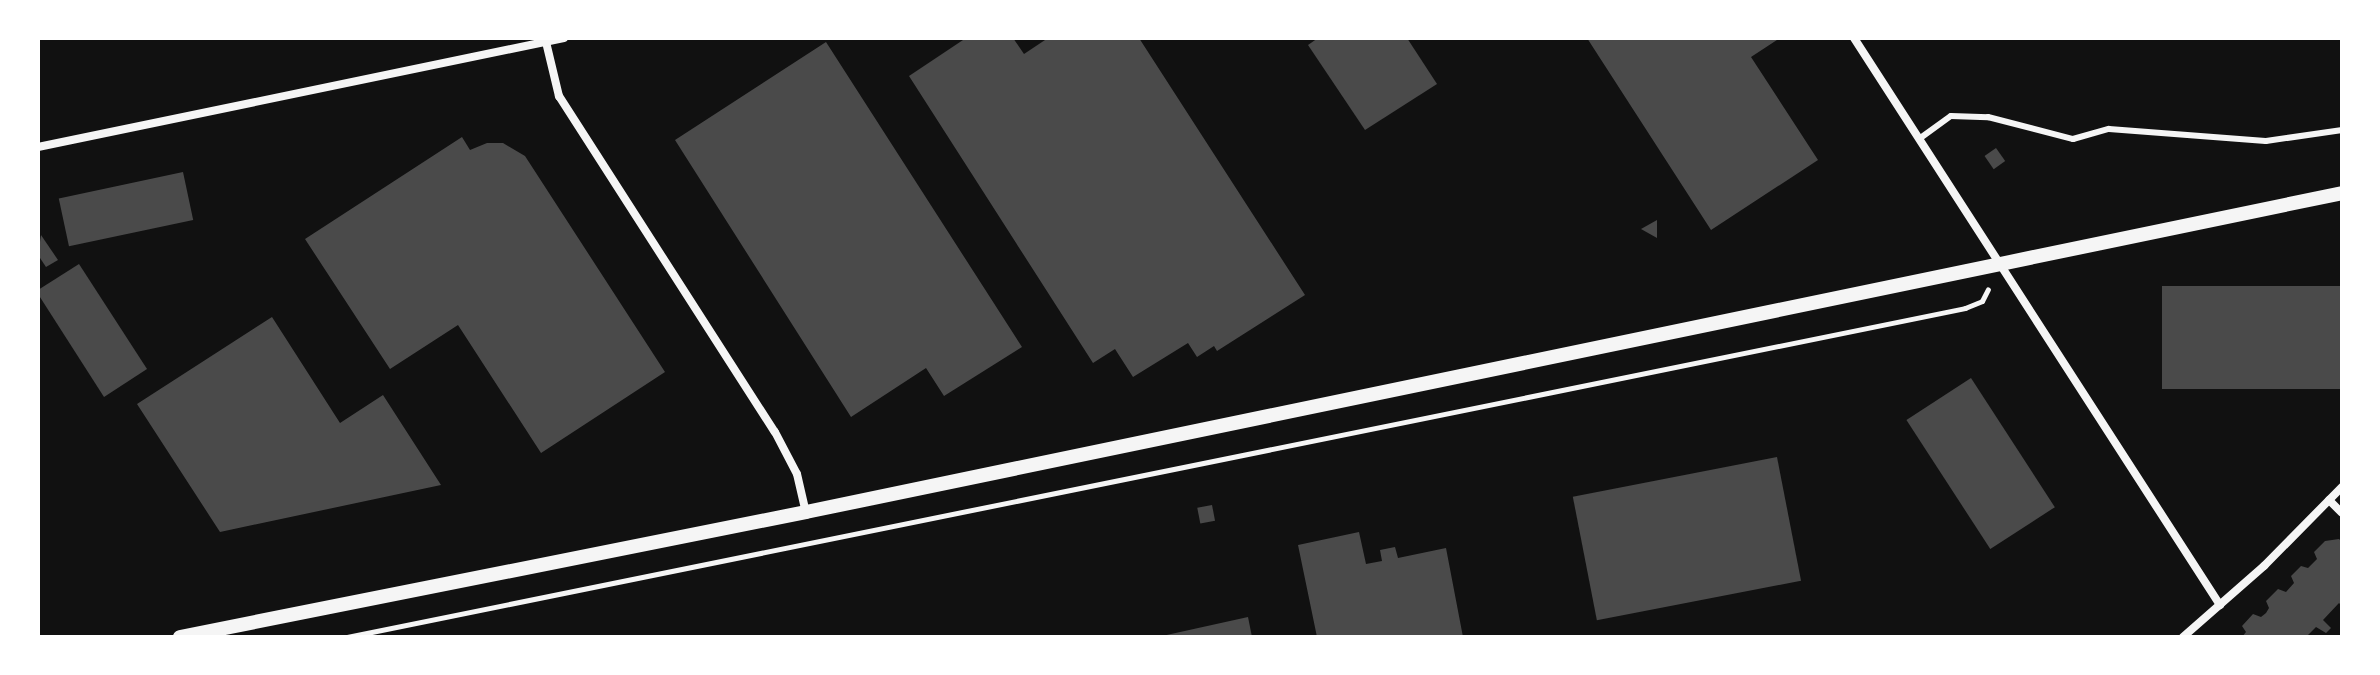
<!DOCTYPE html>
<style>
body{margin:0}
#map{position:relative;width:2380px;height:675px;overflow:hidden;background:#111;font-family:"DejaVu Sans",sans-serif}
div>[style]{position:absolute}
.building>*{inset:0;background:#4a4a4a;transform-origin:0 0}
.path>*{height:5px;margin:-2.5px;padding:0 2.5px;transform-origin:2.5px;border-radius:2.5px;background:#f5f5f5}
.service>*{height:6px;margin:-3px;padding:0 3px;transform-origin:3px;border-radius:3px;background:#f5f5f5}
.minor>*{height:8px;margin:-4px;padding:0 4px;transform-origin:4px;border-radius:4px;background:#f5f5f5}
.tertiary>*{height:14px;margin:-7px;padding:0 7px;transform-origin:7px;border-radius:7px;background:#f5f5f5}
span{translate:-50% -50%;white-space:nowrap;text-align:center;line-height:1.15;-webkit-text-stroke:8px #fff;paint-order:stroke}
.frame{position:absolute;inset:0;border:40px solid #fff;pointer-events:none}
</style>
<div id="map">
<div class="building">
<i style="clip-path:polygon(966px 38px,1013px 38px,1024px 54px,1048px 38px,1139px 38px,1305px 295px,1217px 351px,1214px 346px,1197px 357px,1188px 343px,1133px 377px,1115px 349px,1093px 363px,909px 76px)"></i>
<i style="clip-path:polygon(1318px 38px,1407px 38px,1437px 84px,1365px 130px,1308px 45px)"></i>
<i style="clip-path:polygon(1587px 38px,1780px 38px,1751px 57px,1818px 160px,1711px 230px)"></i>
<i style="clip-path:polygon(826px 42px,1022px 347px,944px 396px,926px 368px,851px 417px,675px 140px)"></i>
<i style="clip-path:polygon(462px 137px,470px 150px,487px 143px,503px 143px,525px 156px,665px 372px,541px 453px,458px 325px,390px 369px,305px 239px)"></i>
<i style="left:1996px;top:148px;width:16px;height:14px;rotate:55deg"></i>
<i style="left:183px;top:172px;width:49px;height:127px;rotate:78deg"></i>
<i style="clip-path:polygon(1657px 220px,1657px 238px,1641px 229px)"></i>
<i style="clip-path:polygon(41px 235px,58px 260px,46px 267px,38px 255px)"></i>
<i style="clip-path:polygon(79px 264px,147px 369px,104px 397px,38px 294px,38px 290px)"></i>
<i style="left:2342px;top:286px;width:103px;height:180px;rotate:90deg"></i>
<i style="clip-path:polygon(272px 317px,340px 423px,383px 395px,441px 485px,220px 532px,137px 404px)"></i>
<i style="left:1971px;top:378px;width:154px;height:77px;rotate:57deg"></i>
<i style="left:1777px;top:457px;width:126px;height:208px;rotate:79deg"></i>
<i style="left:1212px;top:505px;width:16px;height:15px;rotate:79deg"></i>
<i style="clip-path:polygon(1359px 532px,1366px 564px,1382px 561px,1380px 550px,1395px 547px,1398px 558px,1446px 548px,1463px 637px,1317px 637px,1298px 545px)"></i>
<i style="clip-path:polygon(2339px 539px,2342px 542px,2342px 606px,2339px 603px,2323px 620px,2331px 628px,2326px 633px,2316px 627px,2306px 637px,2242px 637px,2246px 632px,2242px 626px,2253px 614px,2261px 617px,2266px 613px,2269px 608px,2266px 601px,2278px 589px,2286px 592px,2294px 583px,2291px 576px,2301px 566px,2308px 568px,2317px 559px,2314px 552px,2325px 541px)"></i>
<i style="clip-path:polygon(1248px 617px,1252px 637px,1162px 637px,1162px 636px)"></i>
</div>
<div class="path">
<i style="left:347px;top:637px;width:1651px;rotate:-11.49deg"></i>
<i style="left:1965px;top:308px;width:18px;rotate:-22deg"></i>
<i style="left:1982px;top:301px;width:13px;rotate:-63deg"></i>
</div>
<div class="service">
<i style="left:1919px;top:139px;width:39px;rotate:-36deg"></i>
<i style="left:1951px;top:116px;width:37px;rotate:2deg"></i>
<i style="left:1988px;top:117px;width:88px;rotate:14.5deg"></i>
<i style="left:2073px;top:139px;width:37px;rotate:-16deg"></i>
<i style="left:2109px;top:129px;width:157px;rotate:4.4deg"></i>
<i style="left:2266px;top:141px;width:77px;rotate:-8.2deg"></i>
</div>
<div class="minor">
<i style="left:1854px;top:38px;width:675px;rotate:57.16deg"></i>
<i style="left:546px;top:42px;width:56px;rotate:76.5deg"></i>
<i style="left:559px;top:96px;width:399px;rotate:57.3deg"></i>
<i style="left:775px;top:432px;width:47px;rotate:62.4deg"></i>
<i style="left:797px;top:474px;width:39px;rotate:77deg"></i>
<i style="left:38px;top:147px;width:537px;rotate:-11.71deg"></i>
<i style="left:2329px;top:500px;width:18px;rotate:45deg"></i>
<i style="left:2183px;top:637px;width:108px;rotate:-41.2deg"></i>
<i style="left:2264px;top:566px;width:111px;rotate:-45.4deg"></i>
</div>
<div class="tertiary">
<i style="left:180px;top:637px;width:638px;rotate:-11.29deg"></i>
<i style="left:806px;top:512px;width:1569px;rotate:-11.73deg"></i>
</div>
<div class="frame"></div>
</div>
